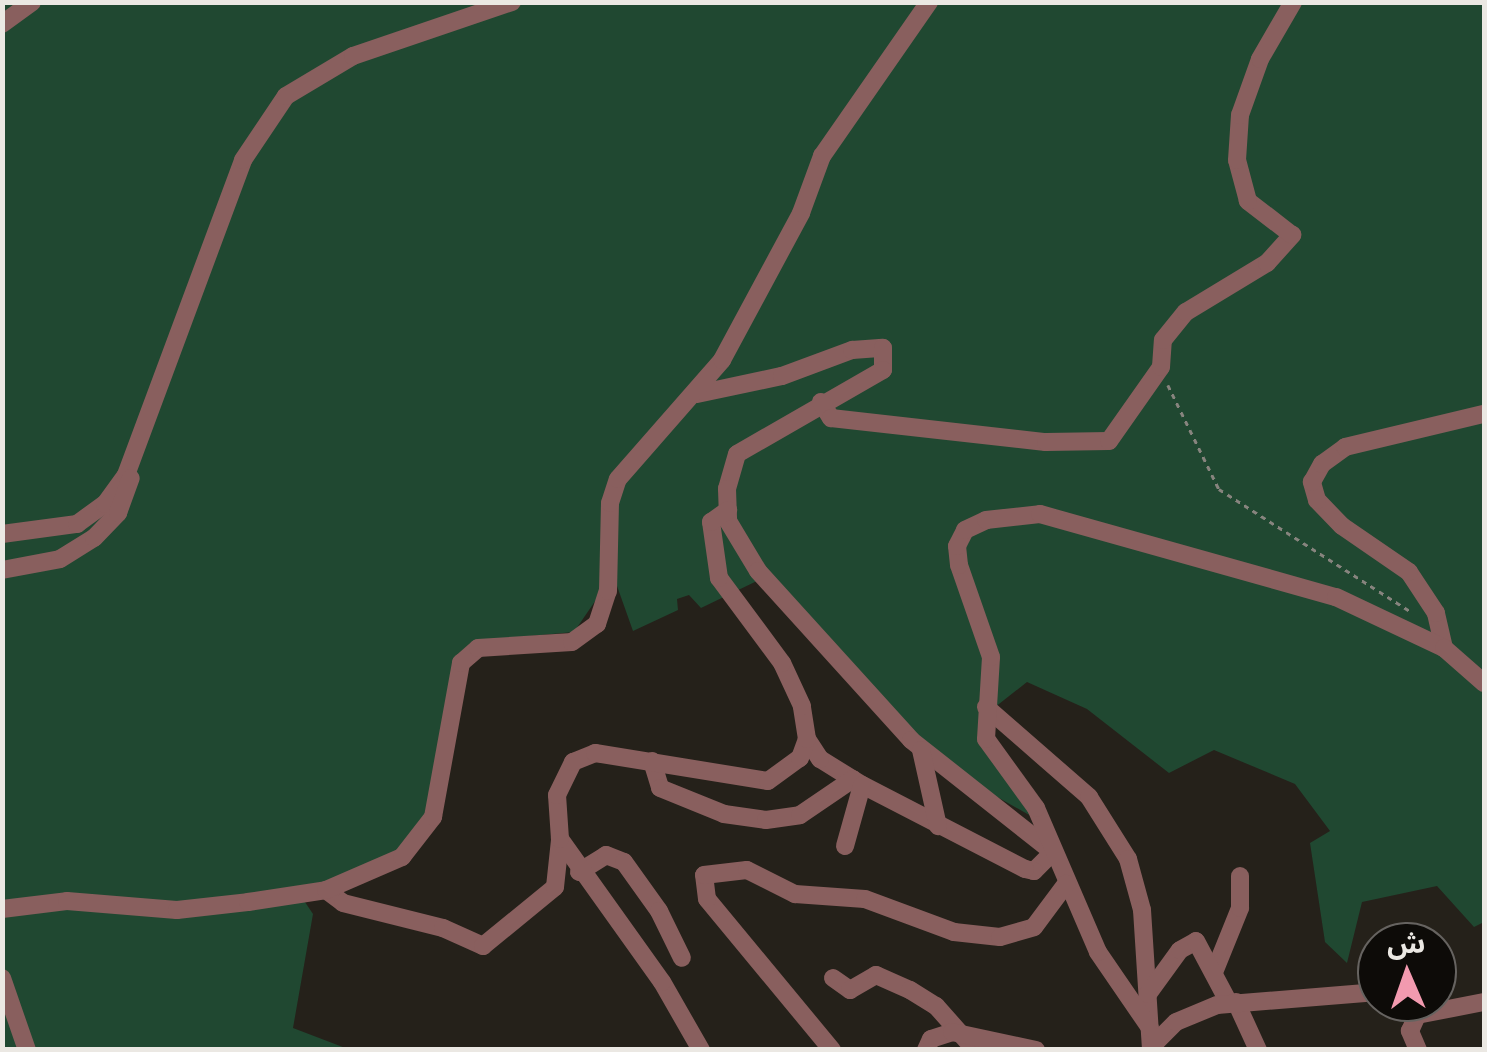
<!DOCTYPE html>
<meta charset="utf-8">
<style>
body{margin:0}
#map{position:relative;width:1487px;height:1052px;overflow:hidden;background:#25211a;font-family:"Zilla Slab","Noto Sans Arabic",serif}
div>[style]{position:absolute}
.green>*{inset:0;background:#204831}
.path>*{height:2.5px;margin-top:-1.25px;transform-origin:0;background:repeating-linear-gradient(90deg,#87847e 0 5px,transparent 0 10px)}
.minor>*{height:18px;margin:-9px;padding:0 9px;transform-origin:9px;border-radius:9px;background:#895f5e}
span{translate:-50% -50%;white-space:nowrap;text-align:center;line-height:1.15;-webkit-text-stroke:9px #0d0b08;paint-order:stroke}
.frame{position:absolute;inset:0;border:5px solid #ebe8e3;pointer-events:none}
.north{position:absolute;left:1357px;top:922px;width:100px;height:100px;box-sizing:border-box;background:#0d0b08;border:2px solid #666360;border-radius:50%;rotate:358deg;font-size:28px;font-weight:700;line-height:40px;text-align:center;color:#ebe8e3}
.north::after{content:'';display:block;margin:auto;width:35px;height:45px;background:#f29aaf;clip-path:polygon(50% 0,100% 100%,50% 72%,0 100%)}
</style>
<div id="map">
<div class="green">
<i style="clip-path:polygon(2px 3px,1484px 3px,1484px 922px,1474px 927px,1437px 886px,1362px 902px,1347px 963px,1325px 942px,1310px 843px,1330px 831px,1295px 784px,1214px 750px,1169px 773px,1087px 709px,1027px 682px,985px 715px,1031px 816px,960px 776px,759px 580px,701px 608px,689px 595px,677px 599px,678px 610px,633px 631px,617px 586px,615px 540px,602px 591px,574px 632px,473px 641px,454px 658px,425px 820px,406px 847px,350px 879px,295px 887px,313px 914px,293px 1028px,348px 1049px,3px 1049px)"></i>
</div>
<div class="path">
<i style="left:1168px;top:385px;width:116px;rotate:63.9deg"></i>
<i style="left:1219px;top:489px;width:228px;rotate:32.6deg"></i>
</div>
<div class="minor">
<i style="left:2px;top:24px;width:37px;rotate:-36deg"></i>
<i style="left:697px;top:394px;width:87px;rotate:-12deg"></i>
<i style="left:782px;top:376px;width:75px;rotate:-20.4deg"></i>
<i style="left:852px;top:350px;width:31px;rotate:-4deg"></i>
<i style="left:883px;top:348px;width:22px;rotate:90deg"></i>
<i style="left:883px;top:370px;width:168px;rotate:150.1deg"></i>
<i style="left:737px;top:454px;width:36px;rotate:106deg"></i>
<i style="left:727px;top:489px;width:32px;rotate:88deg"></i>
<i style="left:728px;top:521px;width:58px;rotate:59deg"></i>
<i style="left:758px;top:571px;width:228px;rotate:47.8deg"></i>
<i style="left:911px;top:740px;width:181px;rotate:38.3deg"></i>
<i style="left:1053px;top:852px;width:27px;rotate:135deg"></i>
<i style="left:1034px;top:871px;width:9px;rotate:-167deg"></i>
<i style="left:1025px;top:869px;width:183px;rotate:-152.7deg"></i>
<i style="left:862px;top:785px;width:49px;rotate:-148.2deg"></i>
<i style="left:820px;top:759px;width:24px;rotate:-123deg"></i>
<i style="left:821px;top:402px;width:19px;rotate:58deg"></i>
<i style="left:831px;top:418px;width:216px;rotate:6.4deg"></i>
<i style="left:1046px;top:442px;width:63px;rotate:-0.9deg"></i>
<i style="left:1109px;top:441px;width:90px;rotate:-54.9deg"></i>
<i style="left:1161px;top:367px;width:27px;rotate:-86deg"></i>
<i style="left:1163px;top:340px;width:36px;rotate:-51deg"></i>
<i style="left:1186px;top:312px;width:95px;rotate:-31.2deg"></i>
<i style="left:1267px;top:263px;width:38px;rotate:-48deg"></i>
<i style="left:1292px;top:235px;width:56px;rotate:-142.3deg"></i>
<i style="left:1248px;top:201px;width:42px;rotate:-105deg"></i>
<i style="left:1237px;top:160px;width:45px;rotate:-86.2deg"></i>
<i style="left:1240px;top:115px;width:59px;rotate:-70.3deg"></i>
<i style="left:1260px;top:59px;width:66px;rotate:-59.9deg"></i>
<i style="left:2px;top:534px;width:76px;rotate:-7.6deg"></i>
<i style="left:77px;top:524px;width:34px;rotate:-36deg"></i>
<i style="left:105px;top:504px;width:36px;rotate:-54deg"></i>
<i style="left:126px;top:475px;width:336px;rotate:-69.6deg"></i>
<i style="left:243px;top:160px;width:77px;rotate:-56.1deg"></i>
<i style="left:286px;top:96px;width:78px;rotate:-30.8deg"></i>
<i style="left:353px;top:56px;width:168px;rotate:-18.8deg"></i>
<i style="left:2px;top:570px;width:59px;rotate:-10.7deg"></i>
<i style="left:60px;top:559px;width:40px;rotate:-32deg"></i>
<i style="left:94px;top:538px;width:35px;rotate:-46deg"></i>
<i style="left:118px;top:513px;width:37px;rotate:-70deg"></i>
<i style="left:1444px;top:648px;width:36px;rotate:-103deg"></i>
<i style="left:1436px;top:613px;width:49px;rotate:-123.4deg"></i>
<i style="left:1409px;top:572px;width:81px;rotate:-145.5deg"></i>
<i style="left:1342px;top:526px;width:36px;rotate:-134deg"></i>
<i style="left:1317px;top:500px;width:19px;rotate:-106deg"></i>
<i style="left:1312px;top:482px;width:21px;rotate:-61deg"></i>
<i style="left:1322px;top:464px;width:29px;rotate:-36deg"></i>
<i style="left:1345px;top:447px;width:143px;rotate:-13.4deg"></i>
<i style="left:986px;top:707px;width:137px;rotate:41.1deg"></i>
<i style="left:1089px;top:797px;width:73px;rotate:57.8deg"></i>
<i style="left:1128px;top:859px;width:53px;rotate:74.6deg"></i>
<i style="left:1142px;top:910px;width:140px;rotate:86.3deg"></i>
<i style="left:921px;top:750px;width:78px;rotate:77.4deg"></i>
<i style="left:652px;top:761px;width:28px;rotate:73deg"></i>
<i style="left:660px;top:788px;width:69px;rotate:22.1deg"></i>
<i style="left:724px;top:814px;width:42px;rotate:8.1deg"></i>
<i style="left:766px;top:820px;width:34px;rotate:-8deg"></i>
<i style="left:800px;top:815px;width:64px;rotate:-34.2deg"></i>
<i style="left:845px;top:846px;width:63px;rotate:-74.4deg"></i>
<i style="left:579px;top:872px;width:32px;rotate:-32deg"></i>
<i style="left:606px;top:855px;width:19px;rotate:21deg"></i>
<i style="left:624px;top:862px;width:60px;rotate:54.5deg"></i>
<i style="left:659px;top:911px;width:52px;rotate:63.9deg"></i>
<i style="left:326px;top:890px;width:21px;rotate:37deg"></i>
<i style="left:343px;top:903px;width:103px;rotate:14deg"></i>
<i style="left:443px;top:928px;width:44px;rotate:24.2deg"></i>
<i style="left:483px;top:946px;width:93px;rotate:-39.3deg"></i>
<i style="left:555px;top:887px;width:47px;rotate:-83.9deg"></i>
<i style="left:2px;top:909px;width:65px;rotate:-7deg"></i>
<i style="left:67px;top:901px;width:110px;rotate:4.7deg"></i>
<i style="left:177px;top:910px;width:71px;rotate:-6.4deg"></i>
<i style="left:248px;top:902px;width:79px;rotate:-8.7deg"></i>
<i style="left:326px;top:890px;width:83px;rotate:-23.5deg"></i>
<i style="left:402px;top:857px;width:51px;rotate:-52.2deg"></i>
<i style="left:433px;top:817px;width:157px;rotate:-79.7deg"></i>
<i style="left:461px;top:663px;width:23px;rotate:-41deg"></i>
<i style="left:478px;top:648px;width:94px;rotate:-3.7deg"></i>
<i style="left:572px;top:642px;width:31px;rotate:-36deg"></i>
<i style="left:597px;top:624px;width:35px;rotate:-72deg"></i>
<i style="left:608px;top:591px;width:88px;rotate:-88.7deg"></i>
<i style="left:610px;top:503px;width:25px;rotate:-72deg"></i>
<i style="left:618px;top:479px;width:158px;rotate:-48.8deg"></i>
<i style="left:722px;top:360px;width:167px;rotate:-61.7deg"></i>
<i style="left:801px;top:213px;width:61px;rotate:-69.8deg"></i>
<i style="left:822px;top:156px;width:188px;rotate:-55.2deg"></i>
<i style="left:1215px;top:970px;width:67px;rotate:-68deg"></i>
<i style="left:1240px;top:908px;width:32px;rotate:-90deg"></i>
<i style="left:2px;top:978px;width:76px;rotate:70.9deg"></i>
<i style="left:833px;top:978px;width:21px;rotate:35deg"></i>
<i style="left:850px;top:990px;width:30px;rotate:-30deg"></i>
<i style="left:876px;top:975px;width:37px;rotate:24deg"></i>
<i style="left:910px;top:990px;width:31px;rotate:32deg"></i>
<i style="left:936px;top:1006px;width:59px;rotate:48.4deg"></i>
<i style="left:1148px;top:994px;width:54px;rotate:-54deg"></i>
<i style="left:1180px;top:950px;width:18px;rotate:-29deg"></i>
<i style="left:1196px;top:941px;width:70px;rotate:62deg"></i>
<i style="left:1236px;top:1002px;width:53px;rotate:65.4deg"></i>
<i style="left:1150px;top:1028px;width:92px;rotate:-124.4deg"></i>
<i style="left:1098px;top:952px;width:157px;rotate:-113.3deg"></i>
<i style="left:1036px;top:808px;width:85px;rotate:-125.9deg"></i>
<i style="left:986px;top:739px;width:82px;rotate:-86.5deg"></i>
<i style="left:991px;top:657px;width:97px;rotate:-109.2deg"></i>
<i style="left:959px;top:565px;width:19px;rotate:-96deg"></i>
<i style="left:957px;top:546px;width:18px;rotate:-63deg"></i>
<i style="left:965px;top:530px;width:23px;rotate:-25deg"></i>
<i style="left:986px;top:520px;width:54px;rotate:-6.3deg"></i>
<i style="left:1040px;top:514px;width:307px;rotate:15.7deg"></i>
<i style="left:1336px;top:597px;width:119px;rotate:25.3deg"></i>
<i style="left:1444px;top:648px;width:53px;rotate:41.2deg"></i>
<i style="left:1151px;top:1047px;width:35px;rotate:-45deg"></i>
<i style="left:1176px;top:1022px;width:44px;rotate:-22.5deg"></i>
<i style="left:1217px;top:1005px;width:161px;rotate:-4.6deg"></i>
<i style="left:701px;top:1050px;width:78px;rotate:-119.8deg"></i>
<i style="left:662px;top:982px;width:176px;rotate:-125.5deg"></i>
<i style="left:560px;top:839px;width:44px;rotate:-93.9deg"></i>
<i style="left:557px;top:795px;width:37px;rotate:-64deg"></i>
<i style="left:573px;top:762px;width:24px;rotate:-22deg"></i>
<i style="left:595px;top:753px;width:175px;rotate:9.2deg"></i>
<i style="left:768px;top:781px;width:39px;rotate:-36deg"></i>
<i style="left:800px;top:758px;width:20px;rotate:-70deg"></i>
<i style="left:807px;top:739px;width:33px;rotate:-99deg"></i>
<i style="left:802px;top:706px;width:47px;rotate:-114.9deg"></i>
<i style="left:782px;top:663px;width:106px;rotate:-126.5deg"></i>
<i style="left:719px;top:578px;width:57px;rotate:-98.1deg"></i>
<i style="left:711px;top:522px;width:21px;rotate:-35deg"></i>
<i style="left:832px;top:1050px;width:196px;rotate:-129.6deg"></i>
<i style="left:707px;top:899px;width:24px;rotate:-97deg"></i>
<i style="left:704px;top:875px;width:43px;rotate:-6.6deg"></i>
<i style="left:747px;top:870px;width:54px;rotate:26.6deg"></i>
<i style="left:795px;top:894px;width:70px;rotate:4.1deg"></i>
<i style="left:865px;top:899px;width:95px;rotate:20.3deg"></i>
<i style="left:954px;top:932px;width:46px;rotate:6.2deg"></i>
<i style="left:1000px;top:937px;width:35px;rotate:-16deg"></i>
<i style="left:1034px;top:927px;width:54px;rotate:-53.3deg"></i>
<i style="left:926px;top:1050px;width:12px;rotate:-66deg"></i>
<i style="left:931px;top:1039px;width:22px;rotate:-18deg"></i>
<i style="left:952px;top:1032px;width:86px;rotate:12.1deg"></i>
<i style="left:1418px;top:1050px;width:21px;rotate:-113deg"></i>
<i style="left:1410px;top:1031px;width:17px;rotate:-66deg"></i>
<i style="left:1417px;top:1015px;width:68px;rotate:-11deg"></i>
</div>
<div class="frame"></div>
<div class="north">ش</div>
</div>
